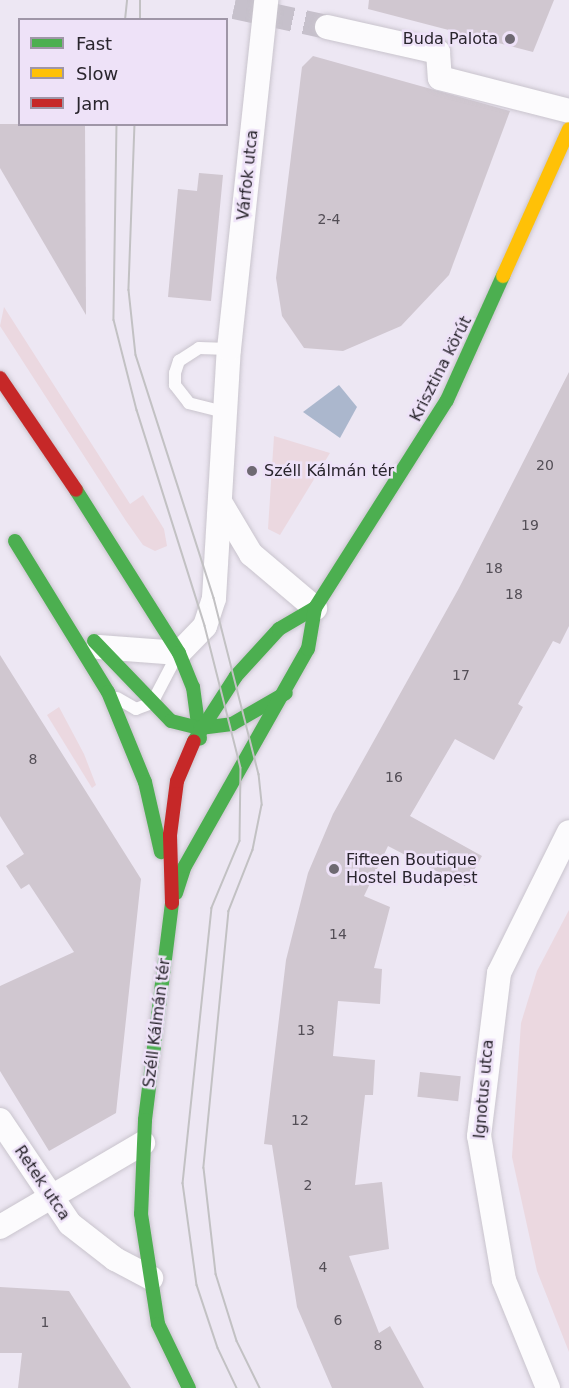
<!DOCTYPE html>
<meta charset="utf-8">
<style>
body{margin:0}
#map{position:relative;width:569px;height:1388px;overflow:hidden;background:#ede7f3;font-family:"DejaVu Sans",sans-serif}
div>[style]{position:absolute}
.green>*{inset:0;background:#ebd8e0}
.water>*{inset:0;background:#abb7cd}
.building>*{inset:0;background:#d0c7d0;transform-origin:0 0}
.street-tunnel>*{height:24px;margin-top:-12px;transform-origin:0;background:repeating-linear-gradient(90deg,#c6c0cb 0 24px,transparent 0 36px)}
.roads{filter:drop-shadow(0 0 2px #c9c4cd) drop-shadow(0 0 2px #c9c4cd)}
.lane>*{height:12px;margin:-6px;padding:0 6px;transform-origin:6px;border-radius:6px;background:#fcfbfd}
.street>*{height:24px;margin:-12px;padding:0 12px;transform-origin:12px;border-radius:12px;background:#fcfbfd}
.fast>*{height:14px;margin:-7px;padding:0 7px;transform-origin:7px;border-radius:7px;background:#4caf50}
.slow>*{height:14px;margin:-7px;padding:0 7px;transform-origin:7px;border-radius:7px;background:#ffc107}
.jam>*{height:14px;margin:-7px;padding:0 7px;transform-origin:7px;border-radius:7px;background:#c62828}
.tram>*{height:1.5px;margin:-0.75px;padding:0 0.75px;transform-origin:0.75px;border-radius:0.75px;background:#c2c1c3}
.dots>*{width:16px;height:16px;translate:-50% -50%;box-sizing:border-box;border:3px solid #eee2f8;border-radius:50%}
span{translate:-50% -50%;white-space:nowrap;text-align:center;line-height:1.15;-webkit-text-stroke:5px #eee2f8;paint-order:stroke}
.number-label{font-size:14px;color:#534e56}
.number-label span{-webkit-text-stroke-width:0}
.poi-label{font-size:16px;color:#29252d}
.right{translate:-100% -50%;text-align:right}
.left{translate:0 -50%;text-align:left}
.street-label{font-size:16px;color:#29252d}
.legend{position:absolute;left:18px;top:18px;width:210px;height:108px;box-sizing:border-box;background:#eee2f8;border:2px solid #9f96a7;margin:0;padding:8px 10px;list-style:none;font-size:18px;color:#29252d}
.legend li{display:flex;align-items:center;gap:12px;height:30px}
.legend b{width:30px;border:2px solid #9f96a7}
</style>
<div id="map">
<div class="green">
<i style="clip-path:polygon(4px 307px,130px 504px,143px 495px,164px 529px,167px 546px,155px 551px,143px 545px,126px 521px,0 326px)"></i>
<i style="clip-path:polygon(274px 436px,330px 453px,280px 535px,268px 529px)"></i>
<i style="clip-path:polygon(59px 707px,84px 754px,96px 785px,92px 788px,47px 715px)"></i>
<i style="clip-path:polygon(569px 910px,569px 1352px,537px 1271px,512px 1157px,521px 1023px,537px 971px)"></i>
</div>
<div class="water">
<i style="clip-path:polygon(339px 385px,357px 407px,340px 438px,303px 412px)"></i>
</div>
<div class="building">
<i style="clip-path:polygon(369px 0,554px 0,533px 52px,368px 9px)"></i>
<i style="clip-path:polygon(313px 56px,510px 111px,449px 275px,401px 326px,343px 351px,304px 348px,282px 316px,276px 278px,302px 67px)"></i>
<i style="clip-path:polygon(0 124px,85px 124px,86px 315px,0 168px)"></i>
<i style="clip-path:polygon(199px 173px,223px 175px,211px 301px,168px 297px,178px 189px,197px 191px)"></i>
<i style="clip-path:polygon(569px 372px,569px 626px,560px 644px,553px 641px,518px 704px,523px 707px,494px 760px,455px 739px,410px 816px,482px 856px,465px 886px,388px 846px,364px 896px,390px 907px,374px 968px,382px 969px,380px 1004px,338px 1001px,333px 1056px,375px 1060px,373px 1095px,365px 1095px,355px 1185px,382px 1182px,389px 1249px,349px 1256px,379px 1333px,390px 1326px,424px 1388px,332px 1388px,297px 1307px,272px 1145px,264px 1144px,286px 960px,308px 873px,333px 814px,459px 588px)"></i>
<i style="clip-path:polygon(0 655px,141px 879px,116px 1113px,49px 1151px,0 1071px,0 986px,74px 952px,29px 884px,21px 889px,6px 866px,24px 854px,0 816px)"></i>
<i style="left:420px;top:1072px;width:41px;height:25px;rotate:6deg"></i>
<i style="clip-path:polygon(0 1287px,69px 1291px,131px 1388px,18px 1388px,22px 1353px,0 1353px)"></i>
</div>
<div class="street-tunnel">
<i style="left:234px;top:7px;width:95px;rotate:12.1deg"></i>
</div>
<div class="roads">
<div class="lane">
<i style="left:224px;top:412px;width:36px;rotate:-166deg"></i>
<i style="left:189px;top:403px;width:23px;rotate:-128deg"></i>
<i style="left:175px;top:385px;width:12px;rotate:-90deg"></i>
<i style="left:175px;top:373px;width:13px;rotate:-72deg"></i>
<i style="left:179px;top:361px;width:24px;rotate:-33deg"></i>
<i style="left:199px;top:348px;width:30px;rotate:2deg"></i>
<i style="left:117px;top:698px;width:22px;rotate:30deg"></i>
<i style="left:136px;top:709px;width:17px;rotate:-21deg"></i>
<i style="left:152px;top:703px;width:52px;rotate:-62.4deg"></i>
</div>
<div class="street">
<i style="left:327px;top:27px;width:114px;rotate:12.7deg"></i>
<i style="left:438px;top:52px;width:26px;rotate:86deg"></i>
<i style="left:440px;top:78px;width:133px;rotate:14.3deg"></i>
<i style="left:220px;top:502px;width:61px;rotate:59.2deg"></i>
<i style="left:251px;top:554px;width:84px;rotate:40.2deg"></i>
<i style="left:99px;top:647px;width:80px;rotate:4.3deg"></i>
<i style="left:179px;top:653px;width:37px;rotate:-46deg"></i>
<i style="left:205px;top:626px;width:29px;rotate:-72deg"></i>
<i style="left:214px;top:598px;width:249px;rotate:-86.6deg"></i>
<i style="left:229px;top:349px;width:351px;rotate:-83.9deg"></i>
<i style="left:0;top:1120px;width:125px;rotate:56.1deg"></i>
<i style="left:70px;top:1224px;width:57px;rotate:37.9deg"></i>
<i style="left:115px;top:1259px;width:41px;rotate:27.8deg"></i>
<i style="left:0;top:1227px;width:166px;rotate:-30.4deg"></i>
<i style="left:548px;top:1388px;width:117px;rotate:-112.2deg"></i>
<i style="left:504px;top:1280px;width:146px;rotate:-99.8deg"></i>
<i style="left:479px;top:1136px;width:164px;rotate:-83deg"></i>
<i style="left:499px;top:973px;width:157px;rotate:-63.6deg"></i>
</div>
<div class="fast">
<i style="left:76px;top:490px;width:193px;rotate:57.7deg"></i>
<i style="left:179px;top:653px;width:37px;rotate:68deg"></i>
<i style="left:193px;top:687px;width:52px;rotate:82.3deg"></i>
<i style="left:15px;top:541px;width:177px;rotate:58.4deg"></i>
<i style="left:108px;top:692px;width:97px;rotate:67.7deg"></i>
<i style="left:145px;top:782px;width:72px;rotate:77.1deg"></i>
<i style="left:94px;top:641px;width:111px;rotate:46.1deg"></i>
<i style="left:171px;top:721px;width:30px;rotate:14deg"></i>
<i style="left:200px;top:728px;width:32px;rotate:-7deg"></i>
<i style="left:232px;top:724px;width:62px;rotate:-29.9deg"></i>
<i style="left:194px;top:741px;width:77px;rotate:-57.1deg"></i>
<i style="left:236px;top:676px;width:64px;rotate:-47.5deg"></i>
<i style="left:279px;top:629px;width:42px;rotate:-30.3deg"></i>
<i style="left:315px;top:608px;width:246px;rotate:-57.6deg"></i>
<i style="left:447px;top:400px;width:136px;rotate:-65.7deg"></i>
<i style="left:176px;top:893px;width:28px;rotate:-72deg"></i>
<i style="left:185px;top:866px;width:249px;rotate:-60.5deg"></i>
<i style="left:308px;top:649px;width:42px;rotate:-80.3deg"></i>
<i style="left:172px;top:903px;width:219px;rotate:97.1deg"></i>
<i style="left:145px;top:1120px;width:94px;rotate:92.4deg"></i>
<i style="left:141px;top:1214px;width:111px;rotate:81.2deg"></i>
<i style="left:158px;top:1324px;width:71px;rotate:64.2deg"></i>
</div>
<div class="slow">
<i style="left:503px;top:276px;width:161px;rotate:-65.8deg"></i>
</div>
<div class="jam">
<i style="left:0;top:378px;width:135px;rotate:55.8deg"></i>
<i style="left:172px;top:903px;width:68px;rotate:-91.7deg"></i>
<i style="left:170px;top:835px;width:54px;rotate:-82.6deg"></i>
<i style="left:177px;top:781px;width:43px;rotate:-67deg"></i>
</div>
</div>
<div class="tram">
<i style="left:125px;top:20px;width:20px;rotate:-84deg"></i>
<i style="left:140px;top:20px;width:20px;rotate:-90deg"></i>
<i style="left:117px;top:124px;width:196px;rotate:90.9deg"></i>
<i style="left:114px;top:320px;width:93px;rotate:75.7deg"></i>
<i style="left:137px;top:410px;width:226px;rotate:72.5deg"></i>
<i style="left:205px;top:626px;width:146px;rotate:75.8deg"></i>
<i style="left:241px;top:768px;width:73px;rotate:90.8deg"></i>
<i style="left:240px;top:841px;width:73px;rotate:112.7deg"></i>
<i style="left:212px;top:908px;width:277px;rotate:96deg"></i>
<i style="left:183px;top:1183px;width:103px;rotate:82.2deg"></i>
<i style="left:197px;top:1285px;width:66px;rotate:71.6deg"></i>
<i style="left:218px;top:1348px;width:44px;rotate:64.6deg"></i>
<i style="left:135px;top:124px;width:166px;rotate:92.1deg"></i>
<i style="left:129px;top:290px;width:65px;rotate:83.9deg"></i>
<i style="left:136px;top:355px;width:255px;rotate:72.2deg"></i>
<i style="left:214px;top:598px;width:182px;rotate:75.7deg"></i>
<i style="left:259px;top:774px;width:31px;rotate:84deg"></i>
<i style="left:262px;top:805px;width:46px;rotate:101.3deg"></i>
<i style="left:253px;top:850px;width:66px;rotate:111.5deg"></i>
<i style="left:229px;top:911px;width:258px;rotate:95.6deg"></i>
<i style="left:204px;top:1168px;width:107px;rotate:83.5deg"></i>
<i style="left:216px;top:1274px;width:70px;rotate:72.6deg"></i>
<i style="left:237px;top:1341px;width:52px;rotate:63.9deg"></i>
</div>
<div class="dots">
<i style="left:510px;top:39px;background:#6e6972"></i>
<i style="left:252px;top:471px;background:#6e6972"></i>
<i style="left:334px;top:869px;background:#6e6972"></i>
</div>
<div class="number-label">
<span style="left:329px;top:219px">2-4</span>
<span style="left:545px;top:465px">20</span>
<span style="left:530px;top:525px">19</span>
<span style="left:494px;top:568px">18</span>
<span style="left:514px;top:594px">18</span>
<span style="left:461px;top:675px">17</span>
<span style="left:33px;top:759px">8</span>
<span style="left:394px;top:777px">16</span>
<span style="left:338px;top:934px">14</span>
<span style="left:306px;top:1030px">13</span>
<span style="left:300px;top:1120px">12</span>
<span style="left:308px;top:1185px">2</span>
<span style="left:323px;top:1267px">4</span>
<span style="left:338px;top:1320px">6</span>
<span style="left:45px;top:1322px">1</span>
<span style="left:378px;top:1345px">8</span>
</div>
<div class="poi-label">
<span class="right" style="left:498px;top:39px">Buda Palota</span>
<span class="left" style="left:264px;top:471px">Széll Kálmán tér</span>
<span class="left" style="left:346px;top:869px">Fifteen Boutique<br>Hostel Budapest</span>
</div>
<div class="street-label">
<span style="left:248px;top:175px;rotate:-84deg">Várfok utca</span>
<span style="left:441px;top:369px;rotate:-63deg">Krisztina körút</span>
<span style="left:157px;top:1023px;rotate:-83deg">Széll Kálmán tér</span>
<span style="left:484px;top:1089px;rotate:-85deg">Ignotus utca</span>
<span style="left:42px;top:1183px;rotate:56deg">Retek utca</span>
</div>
<ul class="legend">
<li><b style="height:8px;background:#4caf50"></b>Fast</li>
<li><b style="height:8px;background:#ffc107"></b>Slow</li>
<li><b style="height:8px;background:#c62828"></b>Jam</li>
</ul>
</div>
